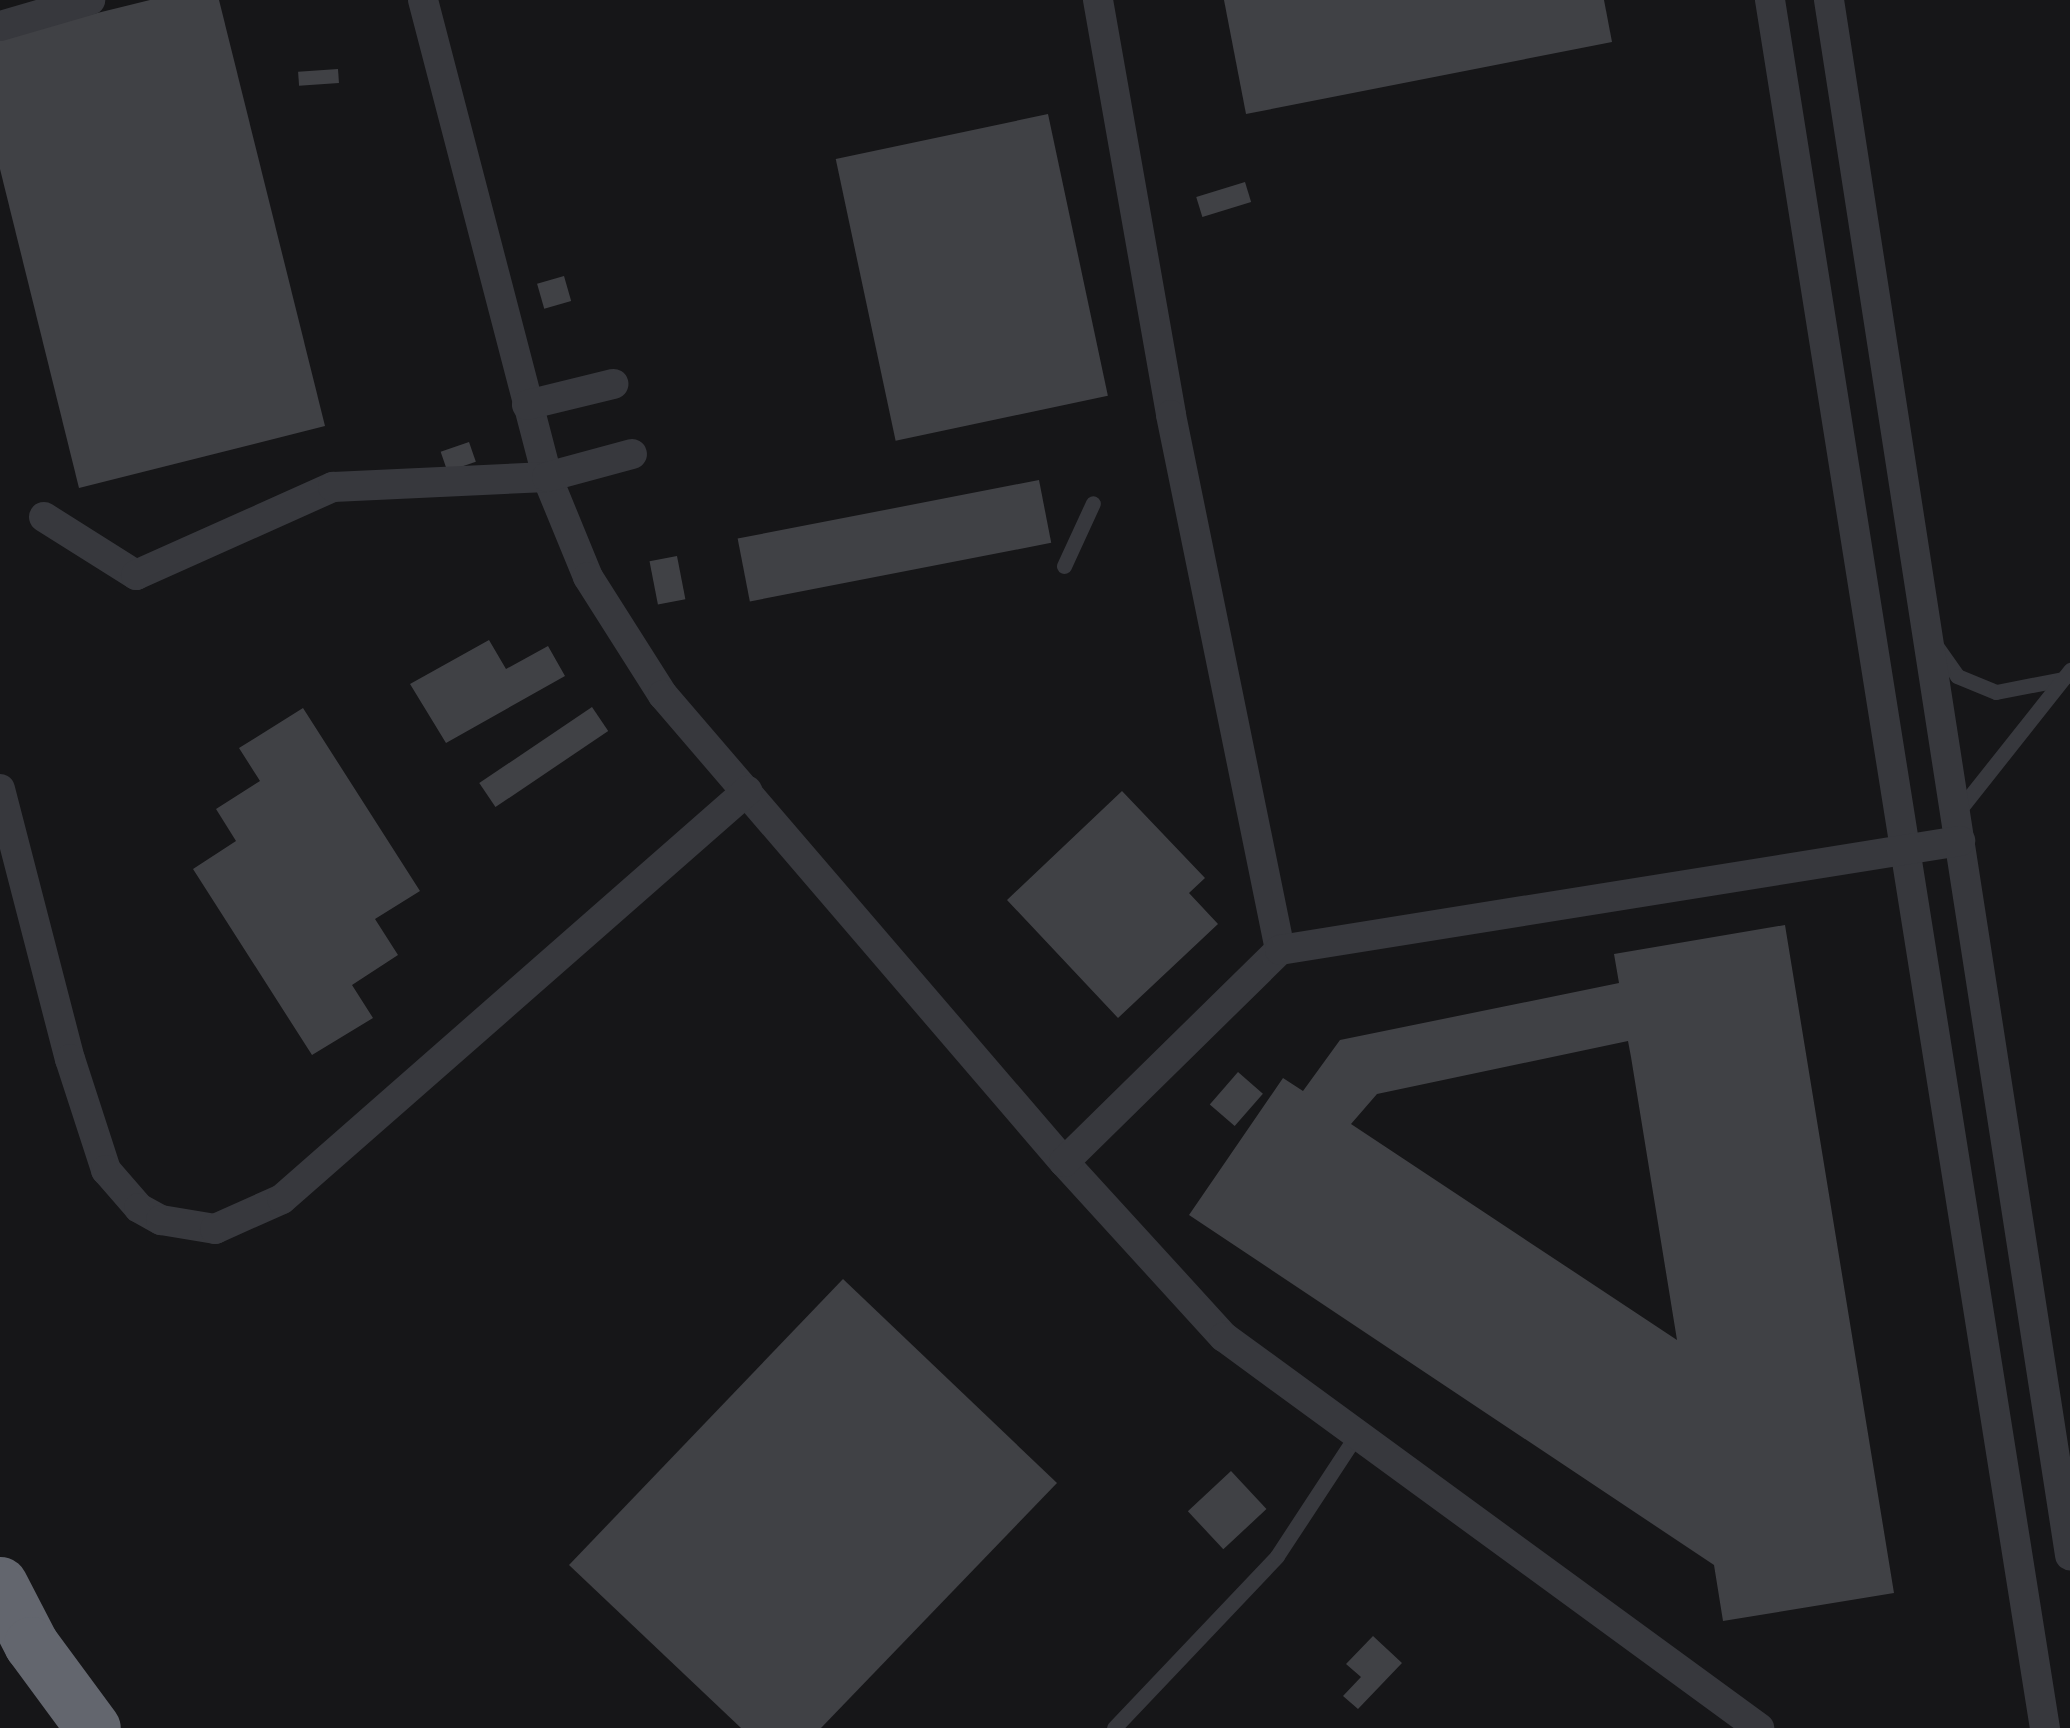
<!DOCTYPE html>
<style>
body{margin:0}
#map{position:relative;width:2070px;height:1728px;overflow:hidden;background:#161618;font-family:"Fira Sans",sans-serif}
div>[style]{position:absolute}
.building>*{inset:0;background:#404145;transform-origin:0 0}
.lane>*{height:15px;margin:-7.5px;padding:0 7.5px;transform-origin:7.5px;border-radius:7.5px;background:#37383d}
.street>*{height:30px;margin:-15px;padding:0 15px;transform-origin:15px;border-radius:15px;background:#37383d}
.highway>*{height:55px;margin:-27.5px;padding:0 27.5px;transform-origin:27.5px;border-radius:27.5px;background:#63666e}
span{translate:-50% -50%;white-space:nowrap;text-align:center;line-height:1.15;-webkit-text-stroke:8px #111113;paint-order:stroke}
</style>
<div id="map">
<div class="building">
<i style="clip-path:polygon(150px 0,219px 0,325px 426px,79px 488px,0 169px,0 37px)"></i>
<i style="clip-path:polygon(1224px 0,1604px 0,1612px 42px,1246px 114px)"></i>
<i style="left:338px;top:69px;width:14px;height:40px;rotate:86deg"></i>
<i style="left:1048px;top:114px;width:288px;height:217px;rotate:78deg"></i>
<i style="left:1245px;top:182px;width:21px;height:51px;rotate:73deg"></i>
<i style="left:564px;top:276px;width:26px;height:28px;rotate:74deg"></i>
<i style="left:469px;top:442px;width:21px;height:30px;rotate:71deg"></i>
<i style="left:1039px;top:480px;width:64px;height:307px;rotate:79deg"></i>
<i style="left:677px;top:556px;width:44px;height:28px;rotate:79deg"></i>
<i style="clip-path:polygon(489px 640px,506px 669px,548px 646px,565px 676px,446px 743px,410px 684px)"></i>
<i style="left:592px;top:707px;width:29px;height:136px;rotate:56deg"></i>
<i style="clip-path:polygon(303px 708px,420px 891px,375px 919px,398px 955px,352px 985px,373px 1018px,312px 1055px,193px 869px,236px 841px,216px 809px,260px 781px,239px 748px)"></i>
<i style="clip-path:polygon(1122px 791px,1205px 878px,1189px 893px,1218px 924px,1118px 1018px,1007px 900px)"></i>
<i style="clip-path:polygon(evenodd,1785px 925px,1894px 1593px,1723px 1621px,1714px 1565px,1189px 1215px,1283px 1078px,1303px 1091px,1340px 1040px,1619px 983px,1614px 954px,1785px 925px,1628px 1041px,1631px 1057px,1677px 1340px,1351px 1124px,1377px 1094px,1628px 1041px)"></i>
<i style="left:1238px;top:1072px;width:33px;height:43px;rotate:41deg"></i>
<i style="clip-path:polygon(843px 1279px,1057px 1483px,821px 1728px,741px 1728px,569px 1565px)"></i>
<i style="left:1231px;top:1471px;width:52px;height:59px;rotate:47deg"></i>
<i style="clip-path:polygon(1373px 1636px,1402px 1663px,1358px 1709px,1343px 1696px,1361px 1677px,1346px 1664px)"></i>
</div>
<div class="lane">
<i style="left:1064px;top:566px;width:69px;rotate:-65.3deg"></i>
<i style="left:1937px;top:647px;width:35px;rotate:55deg"></i>
<i style="left:1957px;top:676px;width:42px;rotate:22.3deg"></i>
<i style="left:1996px;top:692px;width:68px;rotate:-11deg"></i>
<i style="left:1956px;top:814px;width:184px;rotate:-51.6deg"></i>
<i style="left:1114px;top:1728px;width:237px;rotate:-46.5deg"></i>
<i style="left:1277px;top:1556px;width:149px;rotate:-56.7deg"></i>
</div>
<div class="street">
<i style="left:423px;top:0;width:493px;rotate:75.4deg"></i>
<i style="left:547px;top:477px;width:108px;rotate:67.7deg"></i>
<i style="left:588px;top:577px;width:140px;rotate:57.6deg"></i>
<i style="left:663px;top:695px;width:616px;rotate:49.35deg"></i>
<i style="left:1064px;top:1162px;width:237px;rotate:47.6deg"></i>
<i style="left:1224px;top:1337px;width:663px;rotate:36.16deg"></i>
<i style="left:1098px;top:0;width:421px;rotate:80deg"></i>
<i style="left:1171px;top:415px;width:546px;rotate:78.48deg"></i>
<i style="left:1770px;top:0;width:1750px;rotate:80.96deg"></i>
<i style="left:1829px;top:0;width:1574px;rotate:81.19deg"></i>
<i style="left:0;top:26px;width:94px;rotate:-16.1deg"></i>
<i style="left:527px;top:405px;width:89px;rotate:-13.7deg"></i>
<i style="left:44px;top:517px;width:109px;rotate:32.2deg"></i>
<i style="left:136px;top:575px;width:216px;rotate:-24.1deg"></i>
<i style="left:333px;top:487px;width:214px;rotate:-2.7deg"></i>
<i style="left:547px;top:477px;width:88px;rotate:-15.1deg"></i>
<i style="left:0;top:789px;width:279px;rotate:75.5deg"></i>
<i style="left:70px;top:1059px;width:117px;rotate:72deg"></i>
<i style="left:106px;top:1170px;width:50px;rotate:49deg"></i>
<i style="left:139px;top:1208px;width:25px;rotate:29deg"></i>
<i style="left:161px;top:1220px;width:55px;rotate:9.5deg"></i>
<i style="left:215px;top:1229px;width:73px;rotate:-24.1deg"></i>
<i style="left:282px;top:1199px;width:619px;rotate:-41.26deg"></i>
<i style="left:1064px;top:1162px;width:303px;rotate:-44.5deg"></i>
<i style="left:1280px;top:950px;width:689px;rotate:-9.11deg"></i>
</div>
<div class="highway">
<i style="left:0;top:1584px;width:68px;rotate:62.7deg"></i>
<i style="left:31px;top:1644px;width:104px;rotate:53.6deg"></i>
</div>
</div>
